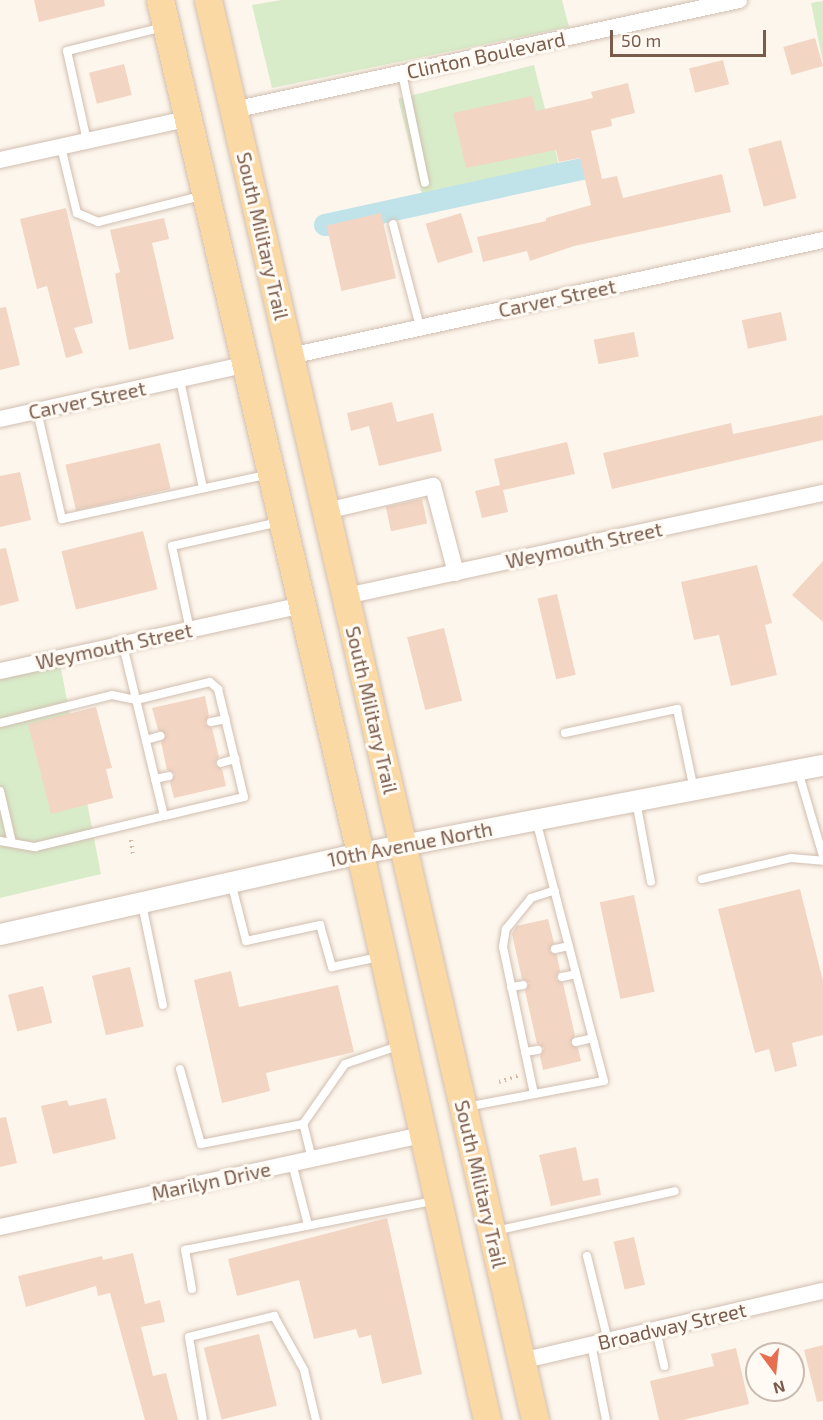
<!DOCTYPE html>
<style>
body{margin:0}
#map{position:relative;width:823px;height:1420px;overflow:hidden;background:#fdf6ec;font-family:"Exo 2",sans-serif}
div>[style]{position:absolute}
.green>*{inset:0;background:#d8ecc9;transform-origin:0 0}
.canal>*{height:22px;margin:-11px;padding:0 11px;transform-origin:11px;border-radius:11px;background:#bfe3e8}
.building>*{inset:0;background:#f3d5c3;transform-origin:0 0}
.path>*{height:4px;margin-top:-2px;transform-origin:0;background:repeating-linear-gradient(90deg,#d9b8a5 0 1.5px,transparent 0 6px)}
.roads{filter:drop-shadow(0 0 2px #d1beb0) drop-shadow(0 0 2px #d1beb0)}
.service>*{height:8px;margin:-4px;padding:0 4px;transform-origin:4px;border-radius:4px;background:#fff}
.minor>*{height:16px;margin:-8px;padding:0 8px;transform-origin:8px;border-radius:8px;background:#fff}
.tertiary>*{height:21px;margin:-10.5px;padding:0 10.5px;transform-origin:10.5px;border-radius:10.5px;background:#fff}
.primary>*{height:27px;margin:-13.5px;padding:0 13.5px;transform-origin:13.5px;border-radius:13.5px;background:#fbd9a5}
span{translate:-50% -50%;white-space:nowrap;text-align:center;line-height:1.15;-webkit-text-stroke:6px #fffaf3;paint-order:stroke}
.street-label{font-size:20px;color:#7a5c4d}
.north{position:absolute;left:745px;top:1342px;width:60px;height:60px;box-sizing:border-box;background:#fffaf3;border:2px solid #cabbb1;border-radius:50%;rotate:165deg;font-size:16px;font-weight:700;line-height:24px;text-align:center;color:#7a5c4d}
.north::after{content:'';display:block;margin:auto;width:21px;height:27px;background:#e76f51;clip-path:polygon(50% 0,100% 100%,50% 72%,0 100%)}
.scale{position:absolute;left:610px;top:30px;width:156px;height:27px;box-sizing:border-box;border:3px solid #7a5c4d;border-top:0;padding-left:8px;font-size:18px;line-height:21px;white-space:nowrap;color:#7a5c4d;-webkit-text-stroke:4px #fffaf3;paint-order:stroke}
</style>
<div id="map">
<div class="green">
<i style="clip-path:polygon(281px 0,562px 0,569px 27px,272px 88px,252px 5px)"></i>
<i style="clip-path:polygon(823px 1px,823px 63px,811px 3px)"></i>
<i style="left:534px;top:65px;width:108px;height:140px;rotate:76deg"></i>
<i style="clip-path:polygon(59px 659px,101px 874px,0 898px,0 671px)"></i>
</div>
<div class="canal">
<i style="left:325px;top:225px;width:262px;rotate:-12.3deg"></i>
</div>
<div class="building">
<i style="clip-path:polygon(34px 0,104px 0,105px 6px,39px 22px)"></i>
<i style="left:815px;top:38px;width:29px;height:33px;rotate:74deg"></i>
<i style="left:723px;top:60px;width:25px;height:35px;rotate:76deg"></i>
<i style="left:124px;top:64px;width:32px;height:36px;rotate:76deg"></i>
<i style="clip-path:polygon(628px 83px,635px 113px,611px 119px,612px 126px,591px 131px,602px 179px,617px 176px,623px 198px,722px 174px,731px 212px,574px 246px,530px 261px,527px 251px,483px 262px,477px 237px,546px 221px,546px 218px,591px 205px,580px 158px,559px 162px,556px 150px,466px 168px,453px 113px,532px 96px,536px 111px,593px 98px,591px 92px)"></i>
<i style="left:781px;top:140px;width:60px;height:34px;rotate:75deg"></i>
<i style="clip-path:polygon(66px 208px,93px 323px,74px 328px,83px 353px,66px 358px,47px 286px,37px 289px,20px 219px)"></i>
<i style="left:381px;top:213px;width:67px;height:56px;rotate:77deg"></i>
<i style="left:461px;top:213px;width:41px;height:37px;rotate:73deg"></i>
<i style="clip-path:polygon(164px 218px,169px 239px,152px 243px,174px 339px,129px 350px,115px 274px,120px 272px,110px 230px)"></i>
<i style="clip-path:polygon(6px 307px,20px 365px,0 370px,0 308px)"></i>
<i style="left:781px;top:312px;width:29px;height:40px;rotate:78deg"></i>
<i style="left:634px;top:332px;width:25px;height:41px;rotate:79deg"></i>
<i style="clip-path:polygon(392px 402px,397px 422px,433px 413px,442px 451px,379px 466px,369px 426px,351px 431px,347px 413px)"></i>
<i style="clip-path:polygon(823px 415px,823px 440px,612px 489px,603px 453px,731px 423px,733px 434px)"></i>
<i style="clip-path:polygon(567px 442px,575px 474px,503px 490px,508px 512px,482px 518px,475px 491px,500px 485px,494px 459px)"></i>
<i style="left:160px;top:443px;width:47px;height:97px;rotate:77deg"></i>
<i style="clip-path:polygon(20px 472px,31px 520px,0 527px,0 476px)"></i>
<i style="left:422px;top:499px;width:25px;height:37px;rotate:78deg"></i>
<i style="left:143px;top:531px;width:60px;height:84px;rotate:76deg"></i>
<i style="clip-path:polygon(6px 548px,19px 601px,0 606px,0 549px)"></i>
<i style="clip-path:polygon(823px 561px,823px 622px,792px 595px)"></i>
<i style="clip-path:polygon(757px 565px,772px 623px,765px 625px,777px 675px,731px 686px,719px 635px,694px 640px,681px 582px)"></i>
<i style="left:557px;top:594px;width:83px;height:20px;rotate:77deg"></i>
<i style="left:444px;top:628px;width:75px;height:38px;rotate:76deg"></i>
<i style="clip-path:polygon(205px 696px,209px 716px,205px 724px,212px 728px,219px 757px,215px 764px,222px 769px,226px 786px,174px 798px,170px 782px,175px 774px,167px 770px,161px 742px,166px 735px,158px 730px,152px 708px)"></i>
<i style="clip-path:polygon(96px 707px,112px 768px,106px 769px,113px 798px,51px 814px,28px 724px)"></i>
<i style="clip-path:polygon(800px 889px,823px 981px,823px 1035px,792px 1043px,797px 1066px,775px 1072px,769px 1049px,755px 1053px,718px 909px)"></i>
<i style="left:634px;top:895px;width:99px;height:35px;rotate:78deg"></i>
<i style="clip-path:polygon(548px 919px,554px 943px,549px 951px,557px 955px,560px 971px,556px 979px,563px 983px,575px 1036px,570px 1043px,578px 1048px,581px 1061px,543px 1070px,540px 1056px,544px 1048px,537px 1044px,525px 991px,529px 983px,522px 979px,512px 934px,516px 926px)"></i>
<i style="left:130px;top:967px;width:61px;height:39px;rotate:77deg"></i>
<i style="clip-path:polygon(231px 971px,239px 1007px,338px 985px,354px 1052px,266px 1073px,270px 1091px,222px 1103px,194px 980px)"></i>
<i style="left:43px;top:986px;width:38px;height:36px;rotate:76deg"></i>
<i style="clip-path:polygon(106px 1098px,116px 1139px,53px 1154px,41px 1106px,67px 1100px,69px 1106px)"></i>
<i style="clip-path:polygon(6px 1117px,17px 1163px,0 1167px,0 1118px)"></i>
<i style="clip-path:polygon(576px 1147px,583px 1181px,598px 1178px,601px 1195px,551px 1206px,539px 1155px)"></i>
<i style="clip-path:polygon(387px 1218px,422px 1374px,382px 1384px,371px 1335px,359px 1338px,356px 1329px,314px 1339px,299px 1280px,237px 1296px,228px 1259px)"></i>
<i style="left:634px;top:1237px;width:49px;height:21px;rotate:77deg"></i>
<i style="clip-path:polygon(133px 1253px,145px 1304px,160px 1300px,165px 1322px,141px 1327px,153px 1376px,166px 1373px,178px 1420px,145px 1420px,110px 1293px,98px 1296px,96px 1286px,26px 1307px,18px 1276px,102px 1256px,103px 1260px)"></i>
<i style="left:259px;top:1334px;width:74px;height:57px;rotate:76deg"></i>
<i style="clip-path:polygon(823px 1345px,823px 1401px,817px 1402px,804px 1350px)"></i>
<i style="clip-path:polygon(736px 1348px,749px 1404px,683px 1420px,659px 1420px,650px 1381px,714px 1366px,711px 1354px)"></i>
</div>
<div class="path">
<i style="left:131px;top:840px;width:15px;rotate:82deg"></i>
<i style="left:499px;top:1082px;width:20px;rotate:-18deg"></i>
</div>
<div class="roads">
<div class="service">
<i style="left:402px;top:73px;width:112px;rotate:78.2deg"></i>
<i style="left:87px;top:141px;width:92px;rotate:-102.5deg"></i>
<i style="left:67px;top:51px;width:99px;rotate:-14deg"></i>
<i style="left:61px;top:147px;width:68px;rotate:76.4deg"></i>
<i style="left:77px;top:213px;width:23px;rotate:23deg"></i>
<i style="left:98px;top:222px;width:106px;rotate:-14.2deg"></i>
<i style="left:393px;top:224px;width:106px;rotate:75.3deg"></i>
<i style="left:180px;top:380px;width:110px;rotate:78deg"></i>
<i style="left:37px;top:411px;width:111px;rotate:77deg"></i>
<i style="left:62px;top:519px;width:209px;rotate:-12.2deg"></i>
<i style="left:190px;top:630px;width:86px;rotate:-102.1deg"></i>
<i style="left:172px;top:546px;width:110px;rotate:-12.6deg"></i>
<i style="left:211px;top:722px;width:15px;rotate:-11deg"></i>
<i style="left:0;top:723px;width:115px;rotate:-14deg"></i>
<i style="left:112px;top:695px;width:25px;rotate:12deg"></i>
<i style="left:136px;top:700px;width:76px;rotate:-13.7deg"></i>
<i style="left:210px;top:682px;width:11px;rotate:41deg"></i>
<i style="left:218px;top:689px;width:111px;rotate:76.5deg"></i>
<i style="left:244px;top:797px;width:82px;rotate:166.6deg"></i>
<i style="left:565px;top:733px;width:115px;rotate:-12.1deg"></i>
<i style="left:677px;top:709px;width:83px;rotate:78.1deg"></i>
<i style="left:146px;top:740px;width:15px;rotate:-16deg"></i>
<i style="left:221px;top:763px;width:15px;rotate:-16deg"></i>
<i style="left:798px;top:771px;width:89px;rotate:73.6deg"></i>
<i style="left:155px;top:779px;width:14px;rotate:-12deg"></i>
<i style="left:0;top:791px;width:53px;rotate:77deg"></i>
<i style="left:636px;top:801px;width:82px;rotate:79.5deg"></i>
<i style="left:0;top:841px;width:36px;rotate:10deg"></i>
<i style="left:35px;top:847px;width:133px;rotate:-13.5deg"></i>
<i style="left:164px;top:816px;width:176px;rotate:-103.5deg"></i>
<i style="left:702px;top:879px;width:91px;rotate:-13.3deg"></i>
<i style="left:791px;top:858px;width:32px;rotate:5deg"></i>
<i style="left:231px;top:882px;width:61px;rotate:75.7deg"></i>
<i style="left:246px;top:941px;width:76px;rotate:-12.2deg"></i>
<i style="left:320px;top:925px;width:44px;rotate:74.1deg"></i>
<i style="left:332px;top:967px;width:48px;rotate:-12deg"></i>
<i style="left:142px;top:904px;width:103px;rotate:78.3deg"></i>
<i style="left:555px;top:949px;width:14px;rotate:-12deg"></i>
<i style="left:562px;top:977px;width:14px;rotate:-12deg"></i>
<i style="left:511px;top:987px;width:12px;rotate:-9deg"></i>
<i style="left:576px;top:1042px;width:17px;rotate:-13deg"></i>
<i style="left:525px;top:1052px;width:13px;rotate:-9deg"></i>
<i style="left:180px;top:1069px;width:78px;rotate:74.4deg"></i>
<i style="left:201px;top:1144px;width:104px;rotate:-11.1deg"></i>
<i style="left:534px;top:1094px;width:150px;rotate:-101.9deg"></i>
<i style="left:503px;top:947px;width:18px;rotate:-81deg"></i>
<i style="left:506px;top:929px;width:40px;rotate:-51deg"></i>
<i style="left:531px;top:898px;width:25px;rotate:-18deg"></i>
<i style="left:466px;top:1107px;width:140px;rotate:-10.7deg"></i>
<i style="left:604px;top:1081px;width:270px;rotate:-104.6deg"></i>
<i style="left:312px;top:1159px;width:36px;rotate:-104deg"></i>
<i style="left:303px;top:1124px;width:73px;rotate:-55deg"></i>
<i style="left:345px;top:1064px;width:56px;rotate:-18.8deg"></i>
<i style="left:292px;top:1163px;width:64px;rotate:75.5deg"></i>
<i style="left:495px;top:1231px;width:184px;rotate:-12.5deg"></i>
<i style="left:587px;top:1256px;width:88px;rotate:76.1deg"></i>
<i style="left:192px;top:1289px;width:40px;rotate:-100deg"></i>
<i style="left:185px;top:1250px;width:253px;rotate:-11.2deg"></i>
<i style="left:656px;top:1330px;width:37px;rotate:77deg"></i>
<i style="left:591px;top:1344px;width:77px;rotate:78.8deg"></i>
<i style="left:203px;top:1420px;width:84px;rotate:-99.6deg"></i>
<i style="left:189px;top:1337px;width:88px;rotate:-13.9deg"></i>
<i style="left:274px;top:1316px;width:62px;rotate:60.9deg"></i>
<i style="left:304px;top:1370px;width:51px;rotate:76.5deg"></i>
</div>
<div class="minor">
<i style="left:233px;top:110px;width:518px;rotate:-12.26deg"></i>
<i style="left:0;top:160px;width:191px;rotate:-12.4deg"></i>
<i style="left:290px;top:356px;width:545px;rotate:-12.28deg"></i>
<i style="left:0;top:419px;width:250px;rotate:-12.5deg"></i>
<i style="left:326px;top:511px;width:110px;rotate:-13.2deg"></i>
<i style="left:433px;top:486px;width:90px;rotate:75.2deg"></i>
<i style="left:346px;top:596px;width:488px;rotate:-12.2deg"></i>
<i style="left:0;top:671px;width:306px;rotate:-12.3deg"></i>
<i style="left:0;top:1227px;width:431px;rotate:-12.3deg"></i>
<i style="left:521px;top:1361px;width:310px;rotate:-13.1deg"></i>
</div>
<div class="tertiary">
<i style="left:0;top:934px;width:369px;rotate:-12.7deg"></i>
<i style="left:360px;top:853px;width:471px;rotate:-10.8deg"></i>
</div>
<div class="primary">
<i style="left:160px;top:0;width:876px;rotate:76.8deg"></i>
<i style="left:360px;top:853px;width:581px;rotate:77.37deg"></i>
<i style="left:208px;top:0;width:1457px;rotate:77.03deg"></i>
</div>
</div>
<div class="street-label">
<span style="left:486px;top:55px;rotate:-12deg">Clinton Boulevard</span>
<span style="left:263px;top:236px;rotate:77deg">South Military Trail</span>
<span style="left:557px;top:298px;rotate:-12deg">Carver Street</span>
<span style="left:87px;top:400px;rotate:-12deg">Carver Street</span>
<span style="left:584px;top:545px;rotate:-12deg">Weymouth Street</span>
<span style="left:114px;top:646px;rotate:-12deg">Weymouth Street</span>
<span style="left:372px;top:710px;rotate:77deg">South Military Trail</span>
<span style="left:410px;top:844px;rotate:-11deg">10th Avenue North</span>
<span style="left:211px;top:1181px;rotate:-12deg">Marilyn Drive</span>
<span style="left:481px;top:1184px;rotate:77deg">South Military Trail</span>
<span style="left:672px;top:1326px;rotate:-13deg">Broadway Street</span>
</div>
<div class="north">N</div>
<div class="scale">50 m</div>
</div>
